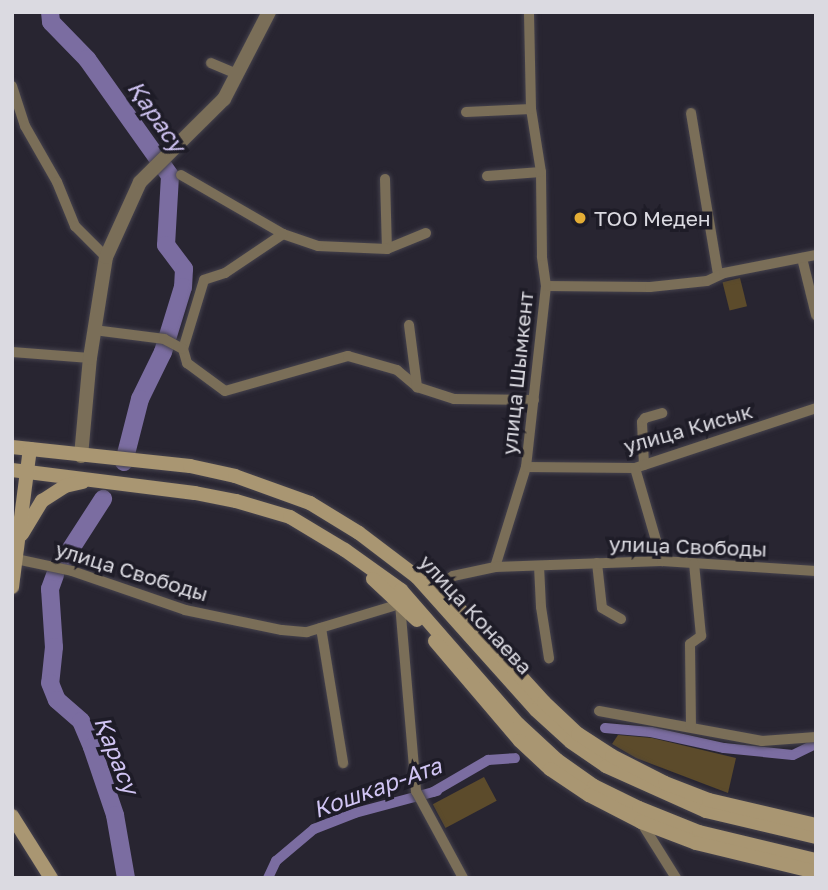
<!DOCTYPE html>
<meta charset="utf-8">
<style>
body{margin:0}
#map{position:relative;width:828px;height:890px;overflow:hidden;background:#282531;font-family:"Golos Text",sans-serif}
div>[style]{position:absolute}
.green>*{inset:0;background:#5c4b2b;transform-origin:0 0}
.canal>*{height:10px;margin:-5px;padding:0 5px;transform-origin:5px;border-radius:5px;background:#7b6da1}
.river>*{height:18px;margin:-9px;padding:0 9px;transform-origin:9px;border-radius:9px;background:#7b6da1}
.roads{filter:drop-shadow(0 0 2px #45424d) drop-shadow(0 0 2px #45424d)}
.minor>*{height:10px;margin:-5px;padding:0 5px;transform-origin:5px;border-radius:5px;background:#7a6e58}
.tertiary>*{height:14px;margin:-7px;padding:0 7px;transform-origin:7px;border-radius:7px;background:#7a6e58}
.secondary>*{height:14px;margin:-7px;padding:0 7px;transform-origin:7px;border-radius:7px;background:#a99672}
.dots>*{width:19px;height:19px;translate:-50% -50%;box-sizing:border-box;border:4px solid #1e1c27;border-radius:50%}
span{translate:-50% -50%;white-space:nowrap;text-align:center;line-height:1.15;-webkit-text-stroke:7px #1e1c27;paint-order:stroke}
.poi-label{font-size:21px;color:#dbdae1}
.left{translate:0 -50%;text-align:left}
.street-label{font-size:21px;color:#dbdae1}
.water-label{font-size:23px;color:#d0c4f3;font-style:italic}
.frame{position:absolute;inset:0;border:14px solid #dbdae1;pointer-events:none}
</style>
<div id="map">
<div class="green">
<i style="left:740px;top:278px;width:29px;height:18px;rotate:76deg"></i>
<i style="clip-path:polygon(618px 735px,652px 738px,736px 758px,728px 793px,636px 758px,612px 744px)"></i>
<i style="left:484px;top:777px;width:27px;height:58px;rotate:62deg"></i>
</div>
<div class="canal">
<i style="left:605px;top:728px;width:46px;rotate:5deg"></i>
<i style="left:651px;top:732px;width:75px;rotate:12.4deg"></i>
<i style="left:724px;top:748px;width:69px;rotate:5.8deg"></i>
<i style="left:793px;top:755px;width:25px;rotate:-26deg"></i>
<i style="left:433px;top:792px;width:64px;rotate:-30.2deg"></i>
<i style="left:488px;top:760px;width:27px;rotate:-4deg"></i>
<i style="left:268px;top:878px;width:19px;rotate:-65deg"></i>
<i style="left:276px;top:861px;width:50px;rotate:-40.1deg"></i>
<i style="left:314px;top:829px;width:44px;rotate:-21.3deg"></i>
<i style="left:355px;top:813px;width:85px;rotate:-15deg"></i>
</div>
<div class="river">
<i style="left:50px;top:12px;width:10px;rotate:84deg"></i>
<i style="left:51px;top:22px;width:52px;rotate:45.8deg"></i>
<i style="left:87px;top:59px;width:143px;rotate:54.6deg"></i>
<i style="left:170px;top:176px;width:69px;rotate:93.3deg"></i>
<i style="left:166px;top:245px;width:30px;rotate:53deg"></i>
<i style="left:184px;top:269px;width:18px;rotate:93deg"></i>
<i style="left:183px;top:287px;width:68px;rotate:107.1deg"></i>
<i style="left:163px;top:352px;width:52px;rotate:116.1deg"></i>
<i style="left:140px;top:399px;width:65px;rotate:104.3deg"></i>
<i style="left:63px;top:561px;width:74px;rotate:-57.2deg"></i>
<i style="left:55px;top:575px;width:15px;rotate:110deg"></i>
<i style="left:50px;top:589px;width:58px;rotate:86.1deg"></i>
<i style="left:54px;top:647px;width:36px;rotate:96deg"></i>
<i style="left:50px;top:683px;width:18px;rotate:68deg"></i>
<i style="left:57px;top:700px;width:32px;rotate:41deg"></i>
<i style="left:81px;top:721px;width:28px;rotate:67deg"></i>
<i style="left:92px;top:747px;width:72px;rotate:71.3deg"></i>
<i style="left:115px;top:815px;width:64px;rotate:80.1deg"></i>
</div>
<div class="roads">
<div class="minor">
<i style="left:211px;top:63px;width:28px;rotate:23deg"></i>
<i style="left:12px;top:86px;width:42px;rotate:72deg"></i>
<i style="left:25px;top:126px;width:64px;rotate:60.3deg"></i>
<i style="left:57px;top:182px;width:48px;rotate:67.8deg"></i>
<i style="left:75px;top:226px;width:44px;rotate:45deg"></i>
<i style="left:466px;top:112px;width:65px;rotate:-2.6deg"></i>
<i style="left:691px;top:113px;width:164px;rotate:80.5deg"></i>
<i style="left:181px;top:175px;width:118px;rotate:30deg"></i>
<i style="left:487px;top:176px;width:54px;rotate:-4.2deg"></i>
<i style="left:385px;top:179px;width:70px;rotate:88.4deg"></i>
<i style="left:426px;top:233px;width:42px;rotate:157.7deg"></i>
<i style="left:387px;top:249px;width:69px;rotate:-177.5deg"></i>
<i style="left:318px;top:246px;width:37px;rotate:-161deg"></i>
<i style="left:283px;top:234px;width:70px;rotate:146.1deg"></i>
<i style="left:225px;top:273px;width:22px;rotate:162deg"></i>
<i style="left:204px;top:280px;width:72px;rotate:106.9deg"></i>
<i style="left:183px;top:349px;width:15px;rotate:74deg"></i>
<i style="left:187px;top:363px;width:47px;rotate:36.4deg"></i>
<i style="left:225px;top:391px;width:128px;rotate:-15.9deg"></i>
<i style="left:348px;top:356px;width:51px;rotate:15.9deg"></i>
<i style="left:397px;top:370px;width:26px;rotate:40deg"></i>
<i style="left:417px;top:387px;width:39px;rotate:18deg"></i>
<i style="left:454px;top:399px;width:80px;rotate:0.7deg"></i>
<i style="left:802px;top:258px;width:59px;rotate:76.2deg"></i>
<i style="left:546px;top:286px;width:104px;rotate:0.6deg"></i>
<i style="left:650px;top:287px;width:57px;rotate:-6deg"></i>
<i style="left:707px;top:281px;width:19px;rotate:-25deg"></i>
<i style="left:724px;top:273px;width:94px;rotate:-11.1deg"></i>
<i style="left:409px;top:325px;width:63px;rotate:82.6deg"></i>
<i style="left:94px;top:330px;width:71px;rotate:7.3deg"></i>
<i style="left:164px;top:339px;width:21px;rotate:28deg"></i>
<i style="left:12px;top:352px;width:78px;rotate:4.4deg"></i>
<i style="left:644px;top:465px;width:43px;rotate:-92.7deg"></i>
<i style="left:642px;top:422px;width:5px;rotate:-53deg"></i>
<i style="left:645px;top:418px;width:18px;rotate:-16deg"></i>
<i style="left:526px;top:467px;width:109px;rotate:0.5deg"></i>
<i style="left:635px;top:468px;width:191px;rotate:-18.3deg"></i>
<i style="left:635px;top:468px;width:97px;rotate:73.8deg"></i>
<i style="left:16px;top:559px;width:57px;rotate:12.1deg"></i>
<i style="left:72px;top:571px;width:120px;rotate:19deg"></i>
<i style="left:185px;top:610px;width:99px;rotate:11.7deg"></i>
<i style="left:282px;top:630px;width:25px;rotate:5deg"></i>
<i style="left:307px;top:632px;width:97px;rotate:-16.8deg"></i>
<i style="left:400px;top:604px;width:188px;rotate:85.1deg"></i>
<i style="left:416px;top:791px;width:99px;rotate:61.6deg"></i>
<i style="left:597px;top:563px;width:45px;rotate:83.7deg"></i>
<i style="left:602px;top:608px;width:22px;rotate:30deg"></i>
<i style="left:539px;top:566px;width:41px;rotate:87.2deg"></i>
<i style="left:541px;top:607px;width:52px;rotate:81.1deg"></i>
<i style="left:495px;top:567px;width:105px;rotate:-72.8deg"></i>
<i style="left:526px;top:467px;width:182px;rotate:-83.7deg"></i>
<i style="left:546px;top:286px;width:30px;rotate:-98deg"></i>
<i style="left:542px;top:256px;width:84px;rotate:-90.7deg"></i>
<i style="left:541px;top:172px;width:64px;rotate:-99deg"></i>
<i style="left:531px;top:109px;width:97px;rotate:-91.2deg"></i>
<i style="left:437px;top:586px;width:19px;rotate:-32deg"></i>
<i style="left:453px;top:576px;width:43px;rotate:-12.1deg"></i>
<i style="left:495px;top:567px;width:167px;rotate:-2.1deg"></i>
<i style="left:662px;top:561px;width:154px;rotate:3.7deg"></i>
<i style="left:321px;top:628px;width:137px;rotate:80.7deg"></i>
<i style="left:599px;top:711px;width:166px;rotate:10.4deg"></i>
<i style="left:762px;top:741px;width:54px;rotate:-4.2deg"></i>
<i style="left:691px;top:727px;width:83px;rotate:-90.7deg"></i>
<i style="left:690px;top:644px;width:14px;rotate:-36deg"></i>
<i style="left:701px;top:636px;width:73px;rotate:-95.5deg"></i>
<i style="left:641px;top:822px;width:66px;rotate:58deg"></i>
</div>
<div class="tertiary">
<i style="left:81px;top:456px;width:98px;rotate:-84.8deg"></i>
<i style="left:90px;top:358px;width:102px;rotate:-81deg"></i>
<i style="left:106px;top:257px;width:82px;rotate:-65.6deg"></i>
<i style="left:140px;top:182px;width:118px;rotate:-44.7deg"></i>
<i style="left:224px;top:99px;width:98px;rotate:-62.7deg"></i>
</div>
<div class="secondary">
<i style="left:12px;top:447px;width:179px;rotate:6.1deg"></i>
<i style="left:190px;top:466px;width:46px;rotate:12.5deg"></i>
<i style="left:235px;top:476px;width:80px;rotate:19.8deg"></i>
<i style="left:310px;top:503px;width:57px;rotate:31.5deg"></i>
<i style="left:359px;top:533px;width:73px;rotate:37.2deg"></i>
<i style="left:417px;top:577px;width:178px;rotate:48.2deg"></i>
<i style="left:536px;top:710px;width:47px;rotate:42.4deg"></i>
<i style="left:571px;top:742px;width:42px;rotate:34.4deg"></i>
<i style="left:606px;top:766px;width:110px;rotate:24.2deg"></i>
<i style="left:706px;top:811px;width:113px;rotate:13.3deg"></i>
<i style="left:12px;top:470px;width:184px;rotate:7.2deg"></i>
<i style="left:195px;top:493px;width:42px;rotate:11deg"></i>
<i style="left:236px;top:501px;width:56px;rotate:16.5deg"></i>
<i style="left:290px;top:517px;width:64px;rotate:31deg"></i>
<i style="left:345px;top:550px;width:69px;rotate:35.5deg"></i>
<i style="left:401px;top:590px;width:178px;rotate:48.9deg"></i>
<i style="left:518px;top:724px;width:53px;rotate:42.7deg"></i>
<i style="left:557px;top:760px;width:45px;rotate:35.1deg"></i>
<i style="left:594px;top:786px;width:50px;rotate:26.1deg"></i>
<i style="left:639px;top:808px;width:65px;rotate:21.8deg"></i>
<i style="left:699px;top:832px;width:120px;rotate:13.5deg"></i>
<i style="left:22px;top:534px;width:39px;rotate:-59deg"></i>
<i style="left:42px;top:501px;width:27px;rotate:-33deg"></i>
<i style="left:65px;top:486px;width:18px;rotate:-13deg"></i>
<i style="left:373px;top:579px;width:60px;rotate:43deg"></i>
<i style="left:12px;top:587px;width:139px;rotate:-82.6deg"></i>
<i style="left:443px;top:591px;width:150px;rotate:47.7deg"></i>
<i style="left:544px;top:702px;width:47px;rotate:43.3deg"></i>
<i style="left:578px;top:734px;width:40px;rotate:32.9deg"></i>
<i style="left:612px;top:756px;width:59px;rotate:27deg"></i>
<i style="left:665px;top:783px;width:47px;rotate:21.1deg"></i>
<i style="left:709px;top:800px;width:110px;rotate:13.2deg"></i>
<i style="left:435px;top:641px;width:131px;rotate:49.6deg"></i>
<i style="left:520px;top:741px;width:41px;rotate:43deg"></i>
<i style="left:550px;top:769px;width:47px;rotate:33.7deg"></i>
<i style="left:589px;top:795px;width:59px;rotate:27.4deg"></i>
<i style="left:641px;top:822px;width:59px;rotate:20.9deg"></i>
<i style="left:696px;top:843px;width:123px;rotate:13.6deg"></i>
<i style="left:12px;top:816px;width:73px;rotate:57.8deg"></i>
</div>
</div>
<div class="dots">
<i style="left:580px;top:218px;background:#e4ad35"></i>
</div>
<div class="poi-label">
<span class="left" style="left:594px;top:218px">ТОО Меден</span>
</div>
<div class="street-label">
<span style="left:517px;top:373px;rotate:-84deg">улица Шымкент</span>
<span style="left:688px;top:428px;rotate:-16deg">улица Кисык</span>
<span style="left:688px;top:546px;rotate:2deg">улица Свободы</span>
<span style="left:132px;top:571px;rotate:17deg">улица Свободы</span>
<span style="left:476px;top:614px;rotate:47deg">улица Конаева</span>
</div>
<div class="water-label">
<span style="left:157px;top:116px;rotate:55deg">Қарасу</span>
<span style="left:117px;top:755px;rotate:68deg">Қарасу</span>
<span style="left:377px;top:787px;rotate:-20deg">Кошкар-Ата</span>
</div>
<div class="frame"></div>
</div>
